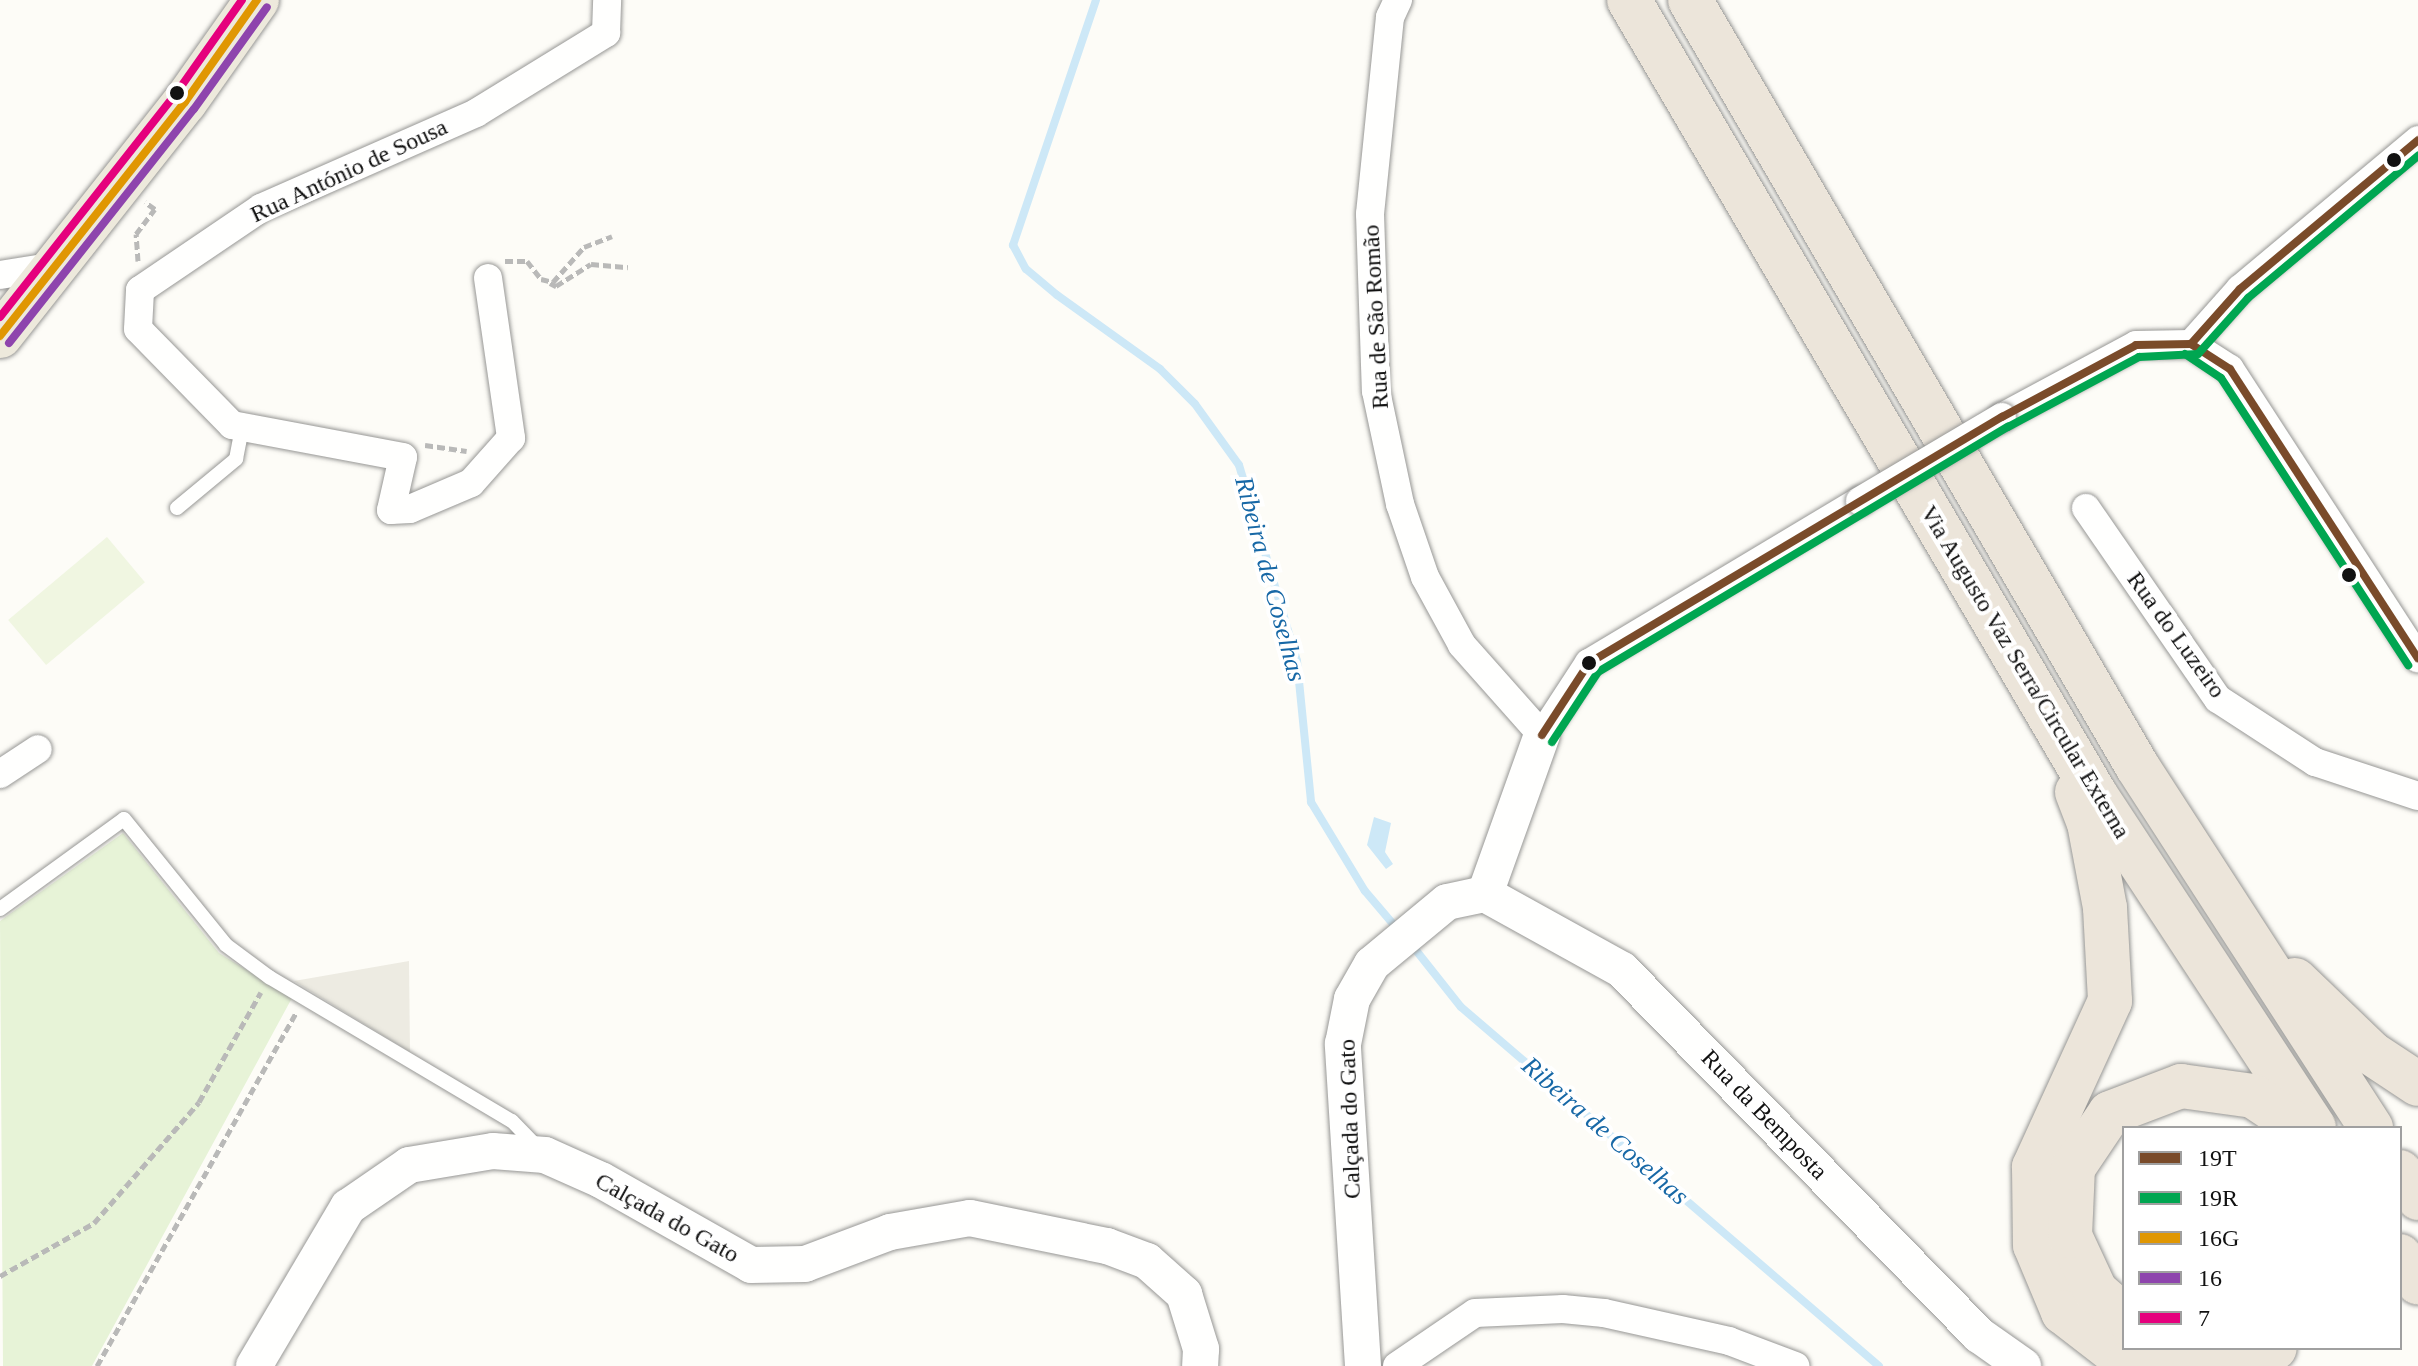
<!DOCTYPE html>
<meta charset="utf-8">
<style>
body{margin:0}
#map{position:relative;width:2418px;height:1366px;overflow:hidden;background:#fdfcf7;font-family:"Times New Roman",serif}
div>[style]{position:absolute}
.green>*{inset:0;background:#e7f3d7}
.pitch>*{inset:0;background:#f0f6e1;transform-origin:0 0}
.plaza>*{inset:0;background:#edebe2}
.water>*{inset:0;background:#cde8f7}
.stream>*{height:8px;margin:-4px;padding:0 4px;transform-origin:4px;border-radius:4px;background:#cde8f7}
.path>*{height:5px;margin-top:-2.5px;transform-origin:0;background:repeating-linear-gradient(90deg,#b9b9b8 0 8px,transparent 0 12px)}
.roads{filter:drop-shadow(0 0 2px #979795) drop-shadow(0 0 2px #979795)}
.service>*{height:14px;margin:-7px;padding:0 7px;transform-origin:7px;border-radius:7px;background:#fffffe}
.minor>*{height:28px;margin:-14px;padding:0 14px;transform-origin:14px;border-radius:14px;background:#fffffe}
.tertiary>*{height:36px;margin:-18px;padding:0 18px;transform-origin:18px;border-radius:18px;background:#fffffe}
.primary>*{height:44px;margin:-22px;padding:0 22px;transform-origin:22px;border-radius:22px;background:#ede9dc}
.trunk>*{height:44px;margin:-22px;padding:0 22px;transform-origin:22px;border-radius:22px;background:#ece5da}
.bridges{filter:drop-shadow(0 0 2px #979795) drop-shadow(0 0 2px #979795)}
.minor-bridge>*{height:28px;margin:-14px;padding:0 14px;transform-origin:14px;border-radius:14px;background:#fffffe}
.trunk-bridge>*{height:44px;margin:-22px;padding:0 22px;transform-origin:22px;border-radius:22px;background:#ece5da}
.bus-1>*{height:8px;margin:-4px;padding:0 4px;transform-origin:4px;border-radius:4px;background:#7a4b2a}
.bus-2>*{height:8px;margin:-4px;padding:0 4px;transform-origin:4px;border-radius:4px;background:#00a651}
.bus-3>*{height:8px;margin:-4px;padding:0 4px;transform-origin:4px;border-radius:4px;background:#e09702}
.bus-4>*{height:8px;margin:-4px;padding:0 4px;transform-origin:4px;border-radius:4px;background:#8e44ad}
.bus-5>*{height:8px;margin:-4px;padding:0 4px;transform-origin:4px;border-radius:4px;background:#e5007d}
.dots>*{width:22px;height:22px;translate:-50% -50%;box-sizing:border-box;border:4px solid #fff;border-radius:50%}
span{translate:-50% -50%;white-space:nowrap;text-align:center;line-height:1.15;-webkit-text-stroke:8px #fff;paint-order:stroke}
.street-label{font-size:24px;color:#111}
.water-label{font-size:26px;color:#1768a6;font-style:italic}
.legend{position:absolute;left:2122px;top:1126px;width:280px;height:224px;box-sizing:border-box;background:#fff;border:2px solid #a0a0a0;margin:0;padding:10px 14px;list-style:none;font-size:24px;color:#111}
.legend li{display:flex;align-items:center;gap:16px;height:40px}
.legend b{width:40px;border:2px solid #a0a0a0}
</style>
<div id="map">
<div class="green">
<i style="clip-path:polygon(123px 833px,219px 953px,292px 998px,92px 1366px,3px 1366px,0 921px)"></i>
</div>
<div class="pitch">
<i style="left:107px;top:537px;width:59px;height:129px;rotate:50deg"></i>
</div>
<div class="plaza">
<i style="clip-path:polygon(409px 961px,410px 1052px,294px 981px)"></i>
</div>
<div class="water">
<i style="clip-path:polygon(1374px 817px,1391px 823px,1385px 852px,1393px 864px,1386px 869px,1367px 845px)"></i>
</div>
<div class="stream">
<i style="left:1096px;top:0;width:259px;rotate:108.7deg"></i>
<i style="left:1013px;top:245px;width:27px;rotate:62deg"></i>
<i style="left:1026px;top:269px;width:40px;rotate:40deg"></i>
<i style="left:1057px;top:295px;width:127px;rotate:35.7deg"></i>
<i style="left:1160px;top:369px;width:49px;rotate:45deg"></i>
<i style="left:1195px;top:404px;width:75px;rotate:54.2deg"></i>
<i style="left:1239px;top:465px;width:204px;rotate:73.5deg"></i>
<i style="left:1297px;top:661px;width:142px;rotate:84.3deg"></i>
<i style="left:1311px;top:802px;width:104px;rotate:58.8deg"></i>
<i style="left:1365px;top:891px;width:52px;rotate:49.6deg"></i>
<i style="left:1411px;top:944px;width:80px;rotate:51.6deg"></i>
<i style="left:1461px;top:1007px;width:551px;rotate:40.66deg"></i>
</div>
<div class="path">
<i style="left:138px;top:261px;width:27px;rotate:-94deg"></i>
<i style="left:136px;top:234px;width:31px;rotate:-53deg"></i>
<i style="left:155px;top:209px;width:12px;rotate:-145deg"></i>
<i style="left:505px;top:261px;width:22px"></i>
<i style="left:527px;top:261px;width:23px;rotate:52deg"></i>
<i style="left:541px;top:279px;width:12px;rotate:14deg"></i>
<i style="left:553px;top:282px;width:47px;rotate:-48.5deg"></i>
<i style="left:584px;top:247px;width:30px;rotate:-21deg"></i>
<i style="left:550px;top:283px;width:7px;rotate:27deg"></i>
<i style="left:556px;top:286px;width:41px;rotate:-32.2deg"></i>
<i style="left:591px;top:264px;width:37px;rotate:5deg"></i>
<i style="left:425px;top:445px;width:42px;rotate:8.1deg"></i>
<i style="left:0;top:1276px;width:108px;rotate:-29.4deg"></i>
<i style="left:94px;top:1223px;width:160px;rotate:-49deg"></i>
<i style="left:199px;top:1102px;width:126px;rotate:-60.6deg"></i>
<i style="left:97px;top:1366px;width:405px;rotate:-60.6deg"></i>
</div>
<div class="roads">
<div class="service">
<i style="left:177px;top:508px;width:77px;rotate:-39.7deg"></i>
<i style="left:236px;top:459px;width:33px;rotate:-79deg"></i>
<i style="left:0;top:909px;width:153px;rotate:-36deg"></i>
<i style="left:124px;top:819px;width:162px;rotate:51deg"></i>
<i style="left:226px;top:945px;width:54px;rotate:36.7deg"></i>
<i style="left:269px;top:977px;width:282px;rotate:30.7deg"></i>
<i style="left:512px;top:1121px;width:36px;rotate:46deg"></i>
</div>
<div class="minor">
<i style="left:1398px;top:0;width:19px;rotate:115deg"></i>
<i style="left:1390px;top:17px;width:198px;rotate:95.8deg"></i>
<i style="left:1370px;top:214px;width:177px;rotate:88.1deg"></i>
<i style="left:1376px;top:391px;width:116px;rotate:78deg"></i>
<i style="left:1400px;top:504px;width:77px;rotate:71.1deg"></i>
<i style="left:1425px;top:577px;width:77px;rotate:61.4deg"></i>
<i style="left:1462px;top:645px;width:120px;rotate:48.4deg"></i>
<i style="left:1542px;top:735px;width:86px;rotate:-56.9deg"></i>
<i style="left:1589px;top:663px;width:316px;rotate:-30.9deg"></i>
<i style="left:0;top:275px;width:57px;rotate:-9.1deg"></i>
<i style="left:488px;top:278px;width:162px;rotate:81.8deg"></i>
<i style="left:511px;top:438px;width:60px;rotate:131.6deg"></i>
<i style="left:471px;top:483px;width:66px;rotate:156.9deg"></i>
<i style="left:410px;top:509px;width:19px;rotate:177deg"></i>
<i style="left:391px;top:510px;width:54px;rotate:-77.2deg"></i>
<i style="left:403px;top:457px;width:174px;rotate:-169.4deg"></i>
<i style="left:232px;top:425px;width:134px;rotate:-134.4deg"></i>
<i style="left:138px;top:329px;width:39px;rotate:-87deg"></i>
<i style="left:140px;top:290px;width:146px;rotate:-34.1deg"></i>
<i style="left:261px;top:208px;width:235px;rotate:-23.8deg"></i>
<i style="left:476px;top:113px;width:153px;rotate:-31.6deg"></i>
<i style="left:606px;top:33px;width:33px;rotate:-88deg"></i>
<i style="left:2191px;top:344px;width:46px;rotate:32.7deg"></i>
<i style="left:2230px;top:369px;width:345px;rotate:57deg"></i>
<i style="left:2002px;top:417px;width:152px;rotate:-28.2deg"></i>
<i style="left:2136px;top:345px;width:55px;rotate:-1deg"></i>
<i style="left:2191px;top:344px;width:74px;rotate:-48.3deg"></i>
<i style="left:2240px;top:289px;width:232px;rotate:-39.9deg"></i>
<i style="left:2086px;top:508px;width:232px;rotate:55.4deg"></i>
<i style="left:2218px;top:699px;width:116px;rotate:33deg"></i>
<i style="left:2315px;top:762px;width:108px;rotate:18.3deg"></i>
<i style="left:0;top:774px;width:45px;rotate:-33.3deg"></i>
<i style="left:1397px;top:1366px;width:94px;rotate:-34.2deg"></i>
<i style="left:1475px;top:1313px;width:88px;rotate:-2.6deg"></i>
<i style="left:1563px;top:1309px;width:41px;rotate:5.6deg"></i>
<i style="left:1604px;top:1313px;width:128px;rotate:12.6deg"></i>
<i style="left:1729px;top:1341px;width:71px;rotate:20.7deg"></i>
</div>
<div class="tertiary">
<i style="left:1485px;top:894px;width:157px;rotate:29deg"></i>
<i style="left:1622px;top:970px;width:511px;rotate:45.63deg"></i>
<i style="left:1979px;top:1335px;width:54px;rotate:35.2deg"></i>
<i style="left:1485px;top:894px;width:169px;rotate:-70.3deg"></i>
<i style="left:254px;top:1366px;width:185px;rotate:-59.4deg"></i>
<i style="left:348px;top:1207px;width:74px;rotate:-34.5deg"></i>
<i style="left:409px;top:1165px;width:85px;rotate:-9.5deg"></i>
<i style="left:493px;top:1151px;width:52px;rotate:4.4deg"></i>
<i style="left:545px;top:1155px;width:61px;rotate:24.1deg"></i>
<i style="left:601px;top:1180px;width:172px;rotate:29.5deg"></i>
<i style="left:751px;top:1265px;width:54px;rotate:-1.1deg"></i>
<i style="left:805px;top:1264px;width:91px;rotate:-20.6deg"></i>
<i style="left:890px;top:1232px;width:81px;rotate:-9.9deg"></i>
<i style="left:970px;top:1218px;width:140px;rotate:11.6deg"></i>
<i style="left:1107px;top:1246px;width:43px;rotate:20.6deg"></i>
<i style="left:1147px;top:1261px;width:50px;rotate:41.7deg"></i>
<i style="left:1184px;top:1294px;width:58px;rotate:72.8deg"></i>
<i style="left:1201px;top:1349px;width:17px;rotate:93deg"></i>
<i style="left:1363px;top:1366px;width:323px;rotate:-93.6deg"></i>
<i style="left:1343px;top:1044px;width:46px;rotate:-78.7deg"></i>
<i style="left:1352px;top:999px;width:40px;rotate:-60.3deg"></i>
<i style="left:1372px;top:964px;width:97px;rotate:-39.6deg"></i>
<i style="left:1447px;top:902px;width:39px;rotate:-12deg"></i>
</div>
<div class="primary">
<i style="left:0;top:336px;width:298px;rotate:-51.7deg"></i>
<i style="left:185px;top:102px;width:125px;rotate:-54.8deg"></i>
</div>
<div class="trunk">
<i style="left:1629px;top:0;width:921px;rotate:59.59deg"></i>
<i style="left:2095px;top:794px;width:399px;rotate:56.7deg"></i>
<i style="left:1690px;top:0;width:887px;rotate:59.73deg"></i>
<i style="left:2137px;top:766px;width:431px;rotate:57.1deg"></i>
<i style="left:2077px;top:792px;width:33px;rotate:69deg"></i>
<i style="left:2089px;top:823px;width:86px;rotate:79.3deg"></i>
<i style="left:2105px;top:908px;width:93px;rotate:86.9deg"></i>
<i style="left:2110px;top:1001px;width:183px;rotate:114.6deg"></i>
<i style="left:2034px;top:1167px;width:78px;rotate:89.3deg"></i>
<i style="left:2035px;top:1245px;width:73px;rotate:67.3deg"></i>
<i style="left:2063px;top:1312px;width:83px;rotate:37.7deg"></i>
<i style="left:2129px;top:1363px;width:49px;rotate:3.5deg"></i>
<i style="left:2295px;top:980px;width:105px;rotate:43.8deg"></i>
<i style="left:2371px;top:1053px;width:56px;rotate:33.4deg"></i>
<i style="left:2400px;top:1172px;width:32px;rotate:55deg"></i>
<i style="left:2124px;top:1316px;width:37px;rotate:-139deg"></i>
<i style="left:2096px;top:1292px;width:62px;rotate:-114.9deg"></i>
<i style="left:2070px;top:1236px;width:68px;rotate:-87.5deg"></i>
<i style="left:2073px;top:1168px;width:66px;rotate:-56.1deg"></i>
<i style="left:2110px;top:1113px;width:76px;rotate:-20.8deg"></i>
<i style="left:2181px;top:1086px;width:73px;rotate:7.9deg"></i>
<i style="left:2253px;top:1096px;width:58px;rotate:33.7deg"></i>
<i style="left:2195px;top:1366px;width:55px;rotate:-7.3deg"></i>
<i style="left:2250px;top:1359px;width:27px;rotate:-24deg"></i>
</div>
</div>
<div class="bridges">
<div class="minor-bridge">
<i style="left:1860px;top:501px;width:165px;rotate:-30.6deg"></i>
</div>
<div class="trunk-bridge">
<i style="left:2400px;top:1256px;width:32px;rotate:56deg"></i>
</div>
</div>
<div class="bus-1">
<i style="left:2191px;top:344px;width:46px;rotate:32.7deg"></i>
<i style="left:2230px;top:369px;width:345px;rotate:57deg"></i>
<i style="left:1542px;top:735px;width:86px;rotate:-56.9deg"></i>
<i style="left:1589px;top:663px;width:481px;rotate:-30.8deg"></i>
<i style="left:2002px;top:417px;width:152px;rotate:-28.2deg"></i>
<i style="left:2136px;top:345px;width:55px;rotate:-1deg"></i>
<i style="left:2191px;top:344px;width:74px;rotate:-48.3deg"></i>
<i style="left:2240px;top:289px;width:232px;rotate:-39.9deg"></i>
</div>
<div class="bus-2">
<i style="left:2185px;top:354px;width:43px;rotate:33.7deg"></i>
<i style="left:2221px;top:378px;width:343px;rotate:56.9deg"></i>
<i style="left:1552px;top:742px;width:84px;rotate:-56.7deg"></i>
<i style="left:1598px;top:672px;width:478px;rotate:-30.9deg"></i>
<i style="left:2008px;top:427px;width:149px;rotate:-28.1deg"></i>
<i style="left:2139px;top:357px;width:59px;rotate:-2.9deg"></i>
<i style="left:2198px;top:354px;width:75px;rotate:-48.2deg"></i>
<i style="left:2248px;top:298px;width:222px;rotate:-39.9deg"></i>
</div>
<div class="bus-3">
<i style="left:0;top:336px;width:298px;rotate:-51.7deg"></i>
<i style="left:185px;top:102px;width:125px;rotate:-54.8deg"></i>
</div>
<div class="bus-4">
<i style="left:9px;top:343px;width:298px;rotate:-51.7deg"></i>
<i style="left:194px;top:109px;width:125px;rotate:-54.4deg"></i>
</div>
<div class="bus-5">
<i style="left:0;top:317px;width:283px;rotate:-51.8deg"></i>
<i style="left:175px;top:95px;width:116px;rotate:-54.8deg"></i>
</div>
<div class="dots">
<i style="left:177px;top:93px;background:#111"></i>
<i style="left:2394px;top:160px;background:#111"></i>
<i style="left:2349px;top:575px;background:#111"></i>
<i style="left:1589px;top:663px;background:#111"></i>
</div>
<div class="street-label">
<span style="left:349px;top:171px;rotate:-25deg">Rua António de Sousa</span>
<span style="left:1376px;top:317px;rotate:-93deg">Rua de São Romão</span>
<span style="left:2176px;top:635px;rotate:54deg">Rua do Luzeiro</span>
<span style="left:2025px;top:672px;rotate:59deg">Via Augusto Vaz Serra/Circular Externa</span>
<span style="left:1764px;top:1115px;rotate:46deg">Rua da Bemposta</span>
<span style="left:1350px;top:1119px;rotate:-92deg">Calçada do Gato</span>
<span style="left:667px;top:1218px;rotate:29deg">Calçada do Gato</span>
</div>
<div class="water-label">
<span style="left:1270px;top:579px;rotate:75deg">Ribeira de Coselhas</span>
<span style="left:1605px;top:1131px;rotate:41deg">Ribeira de Coselhas</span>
</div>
<ul class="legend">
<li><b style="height:10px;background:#7a4b2a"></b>19T</li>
<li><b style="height:10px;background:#00a651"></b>19R</li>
<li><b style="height:10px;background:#e09702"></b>16G</li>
<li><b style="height:10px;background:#8e44ad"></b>16</li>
<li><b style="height:10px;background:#e5007d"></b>7</li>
</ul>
</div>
